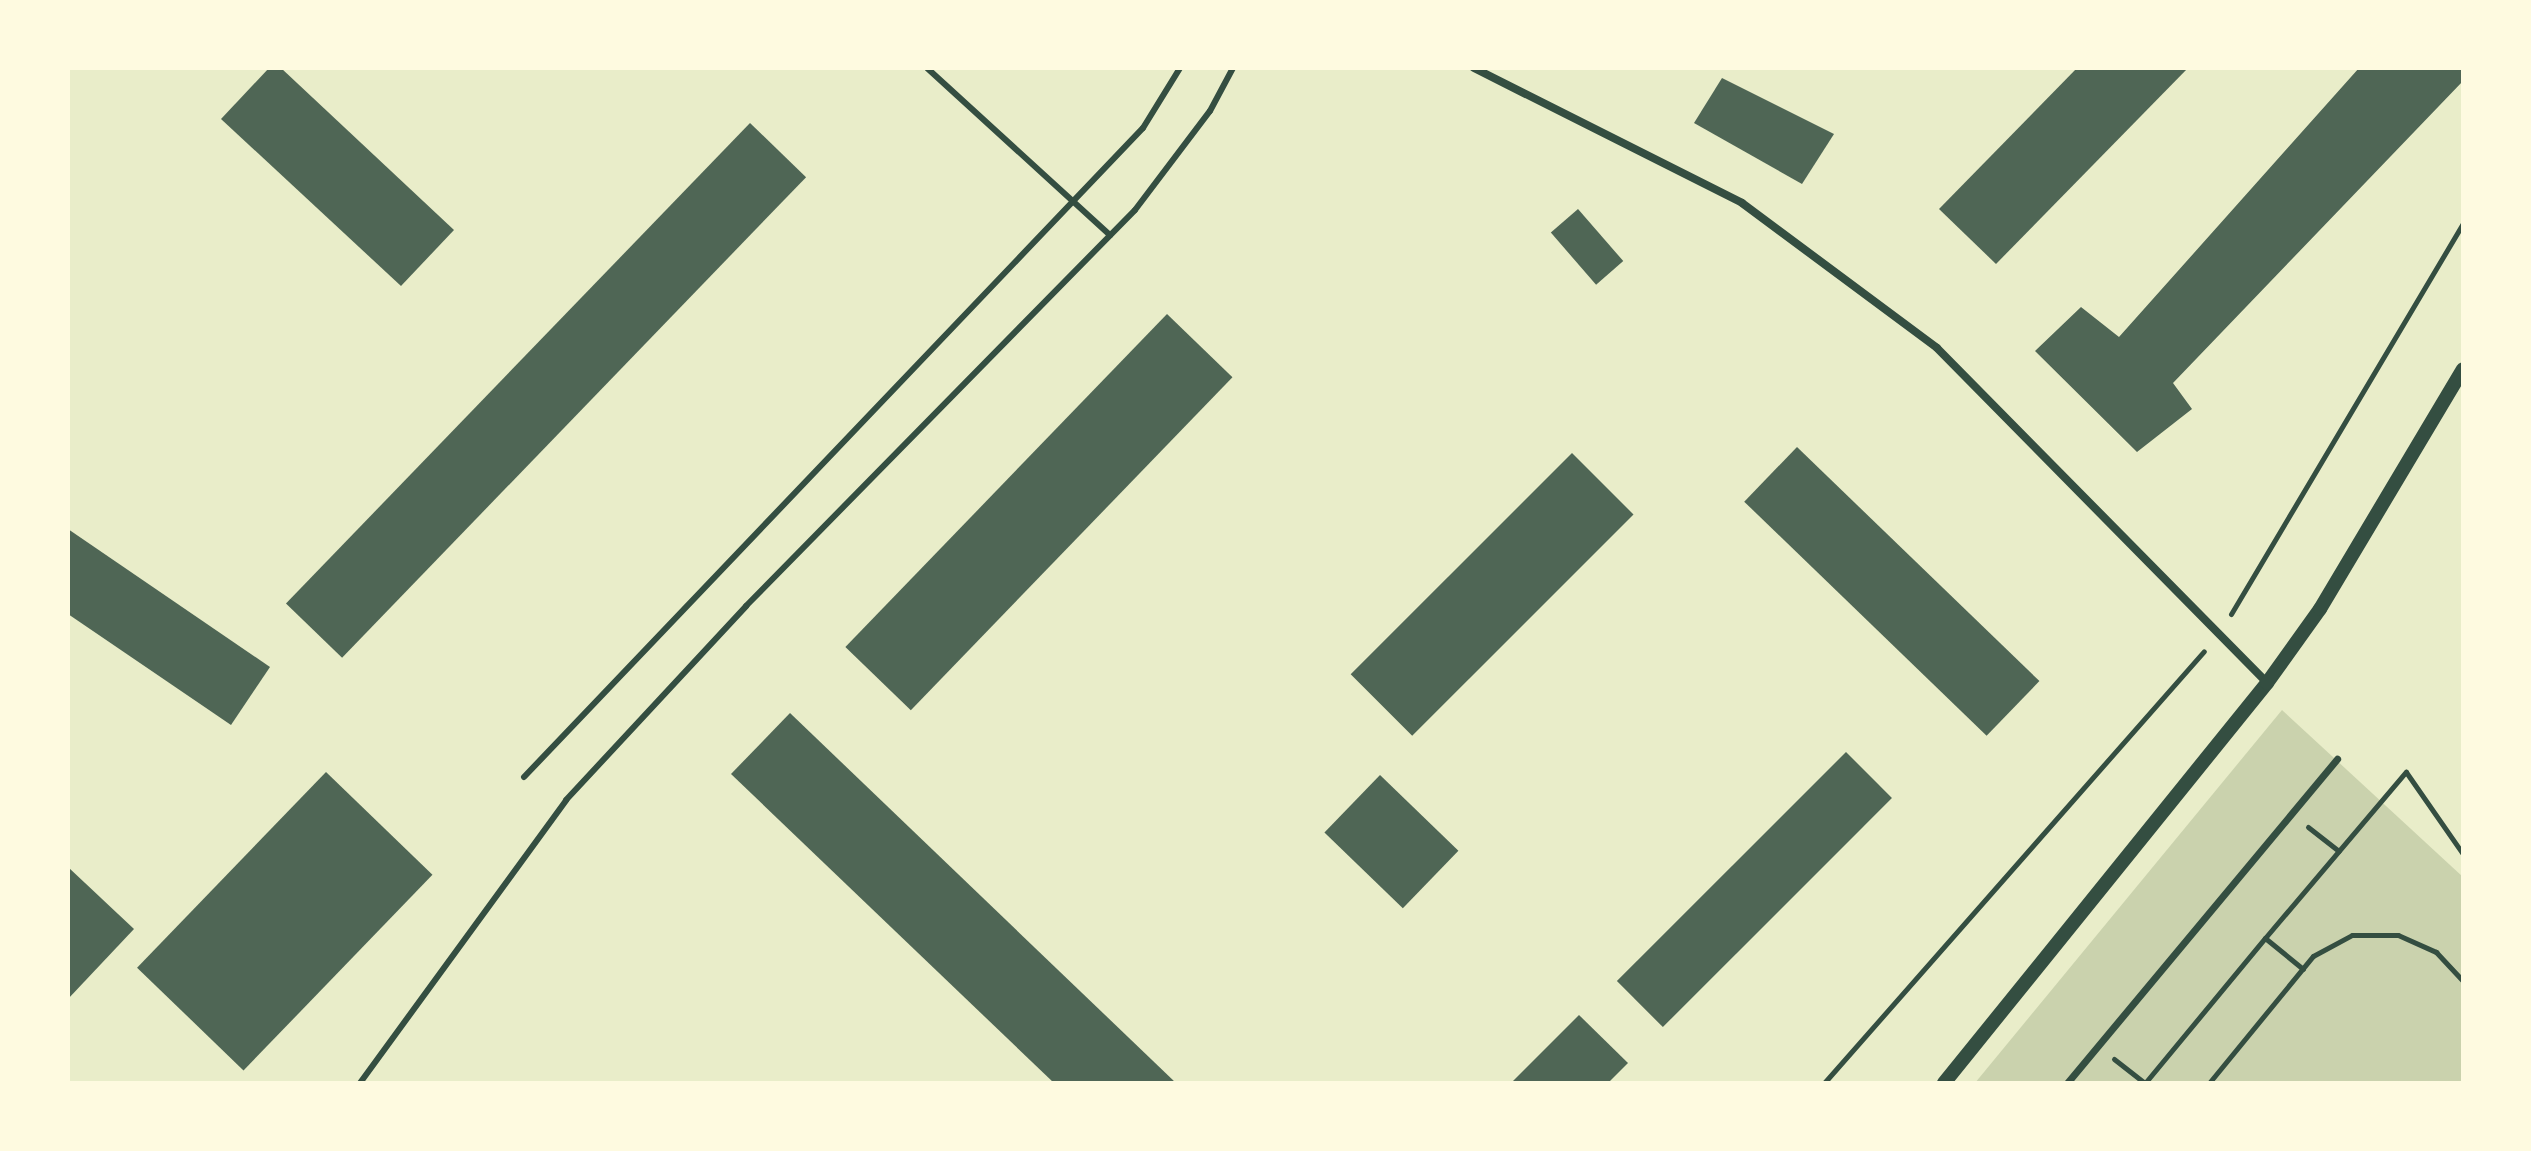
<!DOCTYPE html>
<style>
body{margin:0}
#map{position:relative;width:2531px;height:1151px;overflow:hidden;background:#e9edc9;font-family:Lora,serif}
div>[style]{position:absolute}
.green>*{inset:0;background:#cad2ad}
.building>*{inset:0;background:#4f6655;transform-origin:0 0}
.path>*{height:5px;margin:-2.5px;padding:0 2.5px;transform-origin:2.5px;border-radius:2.5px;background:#344e41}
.service>*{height:6px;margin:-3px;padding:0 3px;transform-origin:3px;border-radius:3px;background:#344e41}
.pedestrian>*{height:7px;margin:-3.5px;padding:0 3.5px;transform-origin:3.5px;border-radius:3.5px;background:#344e41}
.minor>*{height:8px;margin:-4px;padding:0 4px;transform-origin:4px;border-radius:4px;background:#344e41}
.tertiary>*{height:14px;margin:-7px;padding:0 7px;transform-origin:7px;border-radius:7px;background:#344e41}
span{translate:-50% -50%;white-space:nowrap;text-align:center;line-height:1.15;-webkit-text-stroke:6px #fefae0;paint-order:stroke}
.frame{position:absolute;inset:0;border:70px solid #fefae0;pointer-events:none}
</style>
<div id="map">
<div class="green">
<i style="clip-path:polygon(2282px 710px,2463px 877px,2463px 1083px,1975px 1083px)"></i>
</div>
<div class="building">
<i style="clip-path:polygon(269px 68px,281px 68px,454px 230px,401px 286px,221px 119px)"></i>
<i style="clip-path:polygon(2077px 68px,2188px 68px,1996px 264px,1939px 209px)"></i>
<i style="clip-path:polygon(2359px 68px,2463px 68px,2463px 81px,2173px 383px,2192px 409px,2137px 452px,2035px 351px,2081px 307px,2119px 337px)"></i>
<i style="clip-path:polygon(1722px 78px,1834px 134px,1802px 184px,1694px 123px)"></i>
<i style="left:750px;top:123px;width:78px;height:668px;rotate:44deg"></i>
<i style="left:1578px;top:209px;width:69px;height:36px;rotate:49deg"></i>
<i style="left:1167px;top:314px;width:91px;height:463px;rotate:44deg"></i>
<i style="left:1797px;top:447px;width:337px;height:76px;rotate:44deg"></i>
<i style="left:1572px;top:453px;width:87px;height:313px;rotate:45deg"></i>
<i style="clip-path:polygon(68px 529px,270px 667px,231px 725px,68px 614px)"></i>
<i style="clip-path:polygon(790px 713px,1176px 1083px,1054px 1083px,731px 774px)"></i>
<i style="left:1846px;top:752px;width:65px;height:324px;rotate:45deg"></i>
<i style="left:326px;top:772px;width:148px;height:272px;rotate:44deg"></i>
<i style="left:1380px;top:775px;width:109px;height:80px;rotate:44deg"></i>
<i style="clip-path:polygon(68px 867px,134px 929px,68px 999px)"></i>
<i style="clip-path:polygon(1579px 1015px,1628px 1063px,1608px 1083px,1511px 1083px)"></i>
</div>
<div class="path">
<i style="left:2231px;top:614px;width:454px;rotate:-59.3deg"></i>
<i style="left:2308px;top:827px;width:39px;rotate:38deg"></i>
<i style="left:2265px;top:938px;width:218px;rotate:-49.7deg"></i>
<i style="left:2406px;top:772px;width:100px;rotate:55.2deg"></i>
<i style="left:2114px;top:1059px;width:39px;rotate:38deg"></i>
<i style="left:1824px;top:1083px;width:575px;rotate:-48.66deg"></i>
<i style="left:2145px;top:1083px;width:188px;rotate:-50.4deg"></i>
<i style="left:2265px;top:938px;width:49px;rotate:39.2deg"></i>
<i style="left:2209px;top:1083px;width:164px;rotate:-50.7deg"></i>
<i style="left:2313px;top:956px;width:44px;rotate:-28.3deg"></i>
<i style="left:2352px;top:935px;width:46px"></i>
<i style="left:2398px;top:935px;width:42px;rotate:24.1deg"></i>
<i style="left:2436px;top:952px;width:40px;rotate:47deg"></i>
</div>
<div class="service">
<i style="left:927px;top:68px;width:248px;rotate:42.4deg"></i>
<i style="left:524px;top:777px;width:897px;rotate:-46.36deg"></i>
<i style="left:1143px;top:128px;width:70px;rotate:-58.3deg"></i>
<i style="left:360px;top:1083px;width:350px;rotate:-53.9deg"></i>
<i style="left:566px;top:800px;width:265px;rotate:-47.1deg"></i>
<i style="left:746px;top:606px;width:555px;rotate:-45.51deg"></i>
<i style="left:1135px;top:210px;width:124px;rotate:-52.9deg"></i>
<i style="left:1210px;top:111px;width:49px;rotate:-61.9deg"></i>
</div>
<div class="pedestrian">
<i style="left:2067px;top:1083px;width:422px;rotate:-50.2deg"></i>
</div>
<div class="minor">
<i style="left:1474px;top:68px;width:300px;rotate:26.7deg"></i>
<i style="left:1742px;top:203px;width:243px;rotate:36.6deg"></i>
<i style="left:1937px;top:348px;width:470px;rotate:45.4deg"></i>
</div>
<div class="tertiary">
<i style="left:1944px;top:1083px;width:514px;rotate:-51.08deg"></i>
<i style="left:2267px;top:683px;width:91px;rotate:-54.4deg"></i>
<i style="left:2320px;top:609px;width:279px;rotate:-59.2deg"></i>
</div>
<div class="frame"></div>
</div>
